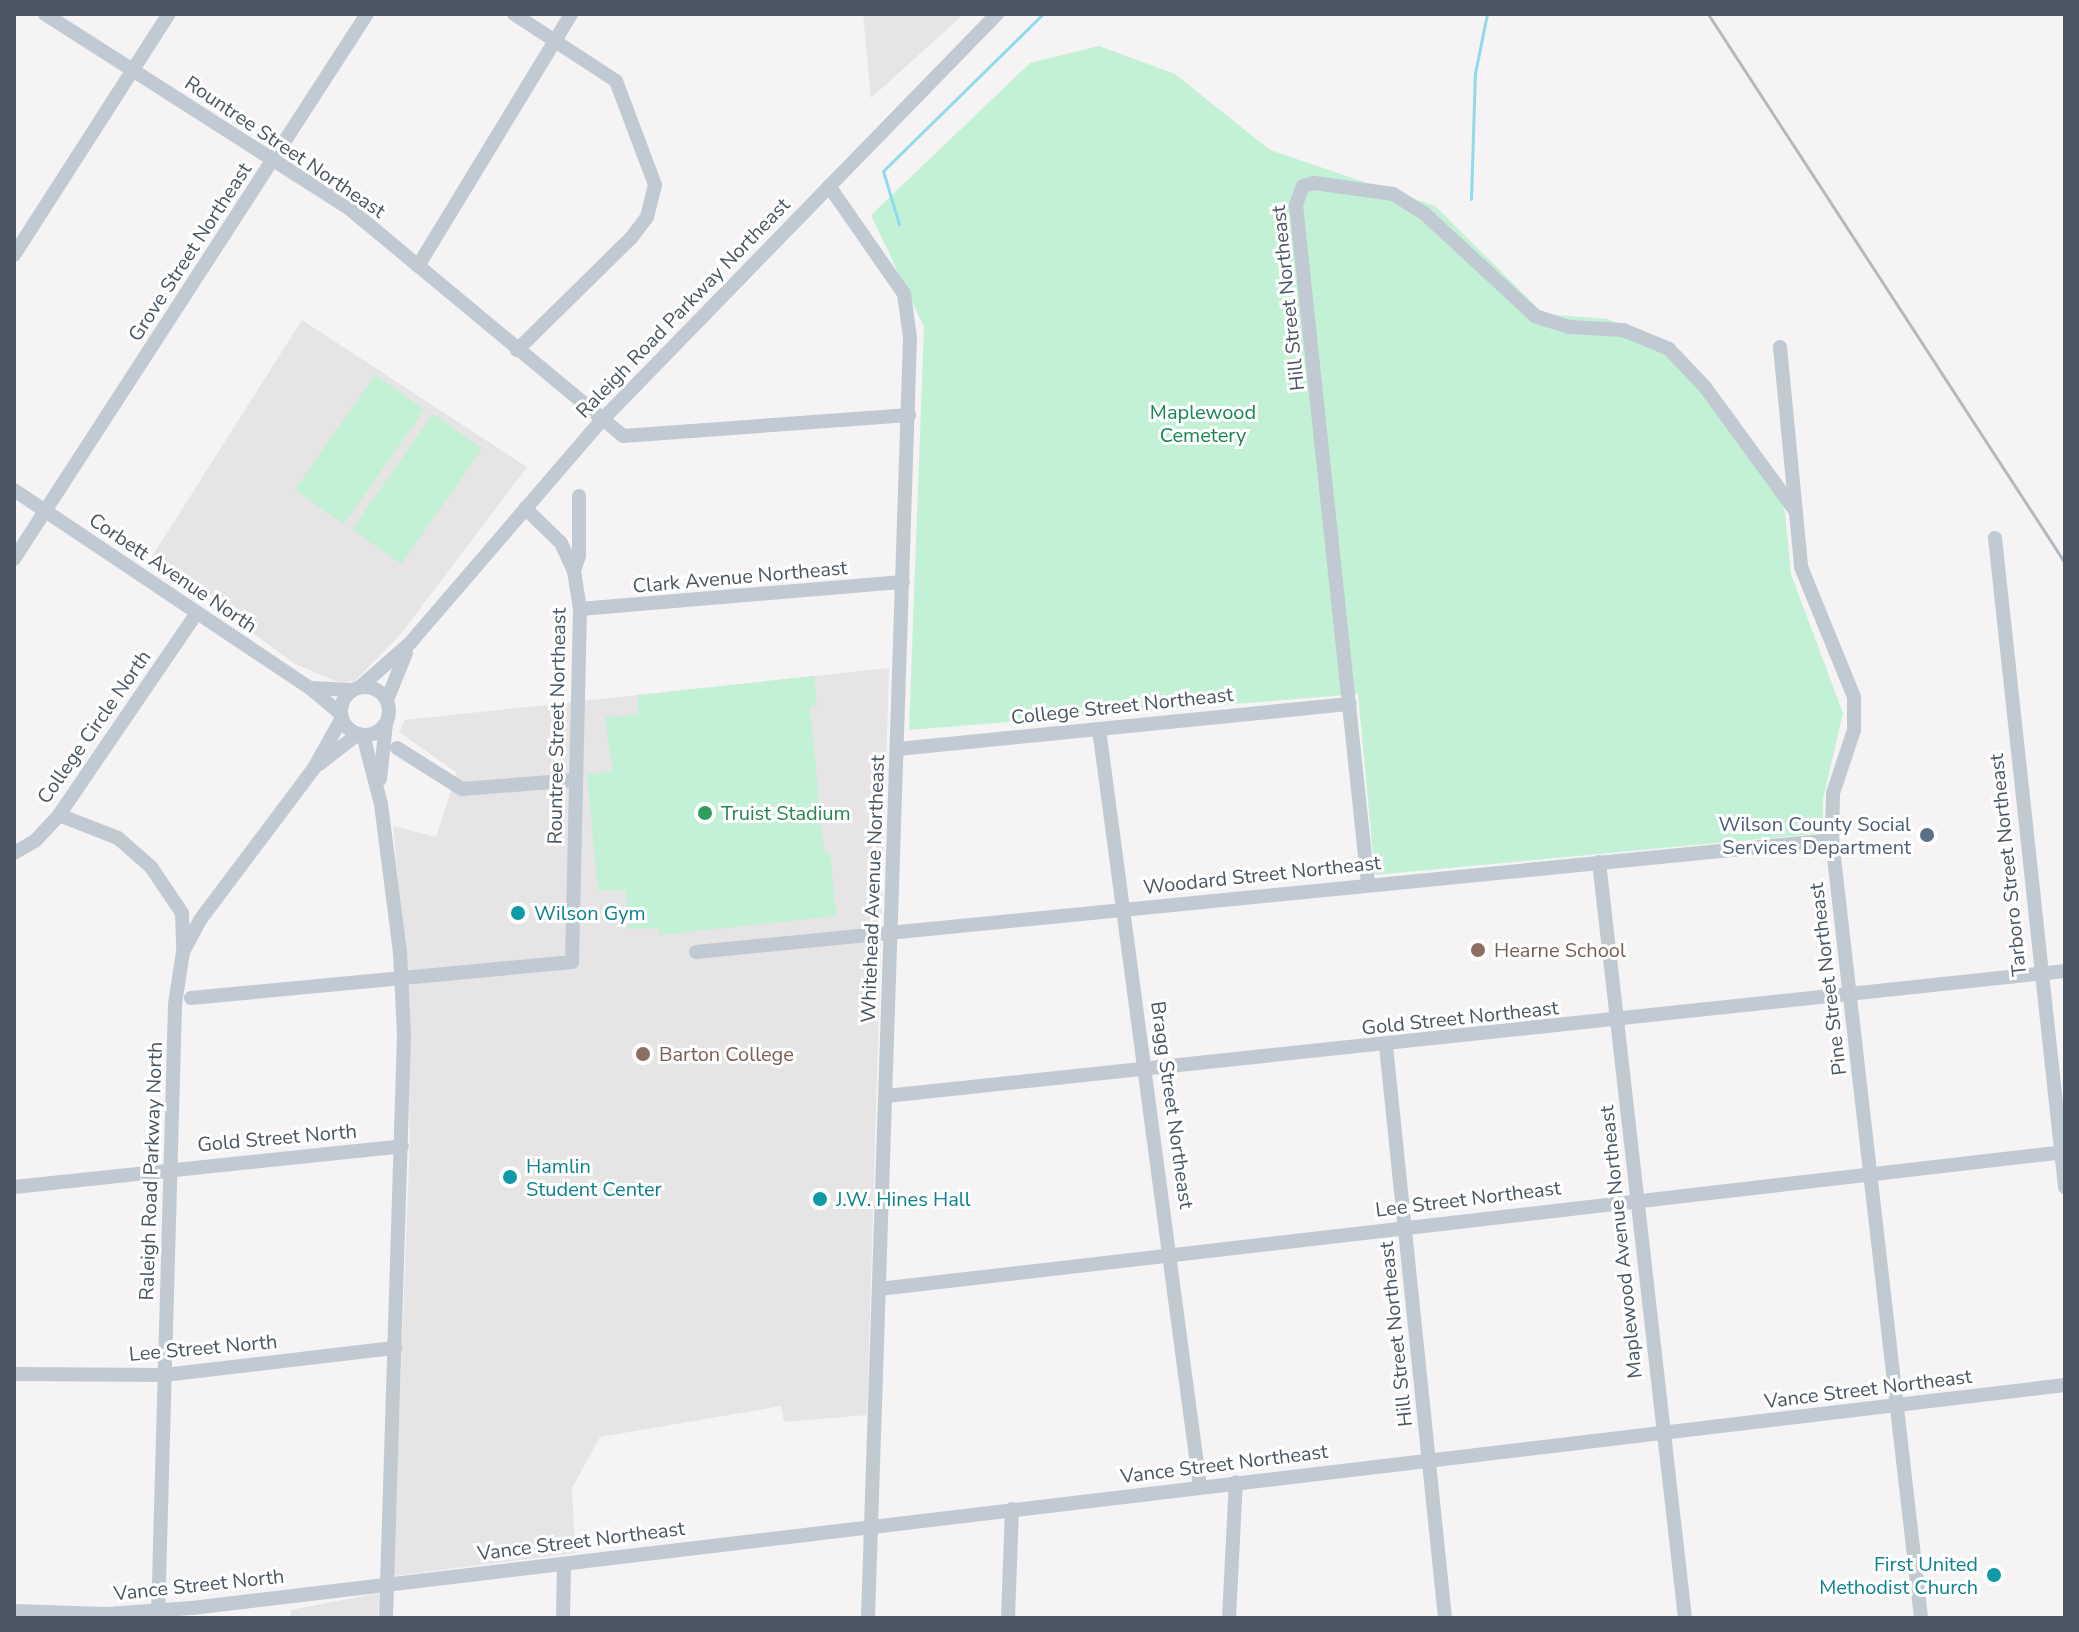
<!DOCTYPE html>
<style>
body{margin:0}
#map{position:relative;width:2079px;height:1632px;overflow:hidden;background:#f5f3f3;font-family:"Nunito Sans",sans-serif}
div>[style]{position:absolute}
.education>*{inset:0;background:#e6e4e5}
.green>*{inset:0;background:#c3f1d5;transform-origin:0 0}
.stream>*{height:3px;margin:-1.5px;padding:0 1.5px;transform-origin:1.5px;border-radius:1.5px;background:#90daee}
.minor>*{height:14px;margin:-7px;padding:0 7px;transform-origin:7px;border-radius:7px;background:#c1cad2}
.minor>.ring{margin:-7px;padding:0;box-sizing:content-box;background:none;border:14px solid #c1cad2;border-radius:50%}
.rail>*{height:3px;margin:-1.5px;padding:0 1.5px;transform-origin:1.5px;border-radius:1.5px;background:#b5b8bd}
.dots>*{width:22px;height:22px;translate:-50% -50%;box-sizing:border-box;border:4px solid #fff;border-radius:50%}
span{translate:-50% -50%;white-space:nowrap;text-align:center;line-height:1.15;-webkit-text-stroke:6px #fff;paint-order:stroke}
.street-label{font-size:20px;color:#4a5661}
.park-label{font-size:20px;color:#17864f}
.leisure-label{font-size:20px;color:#27864d}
.left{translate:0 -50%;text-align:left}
.service-label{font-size:20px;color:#4e5e75}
.right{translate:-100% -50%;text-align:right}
.culture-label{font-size:20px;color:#0d838f}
.education-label{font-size:20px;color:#785e54}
.frame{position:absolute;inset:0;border:16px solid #4a5661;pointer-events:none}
</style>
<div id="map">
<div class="education">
<i style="clip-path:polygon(863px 14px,964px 14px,871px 98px)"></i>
<i style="clip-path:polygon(302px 320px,527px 467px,400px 635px,355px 681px,338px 682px,295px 664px,151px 558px)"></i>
<i style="clip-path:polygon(889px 668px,867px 1415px,784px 1422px,781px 1406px,600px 1437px,572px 1488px,575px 1553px,393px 1576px,410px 1138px,406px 971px,393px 826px,436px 837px,457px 773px,399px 732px,405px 720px)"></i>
<i style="clip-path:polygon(379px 1593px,378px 1618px,290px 1618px,291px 1610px)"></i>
</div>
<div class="green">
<i style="clip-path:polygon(1099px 46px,1175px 74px,1270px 150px,1435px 206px,1544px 314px,1607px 319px,1660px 338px,1706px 381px,1768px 468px,1785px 512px,1791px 574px,1843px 713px,1823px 799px,1823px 833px,1375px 875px,1358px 694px,909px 730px,924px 327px,871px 215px,1030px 63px)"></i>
<i style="left:375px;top:375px;width:60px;height:140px;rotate:35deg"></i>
<i style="left:433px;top:414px;width:60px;height:141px;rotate:35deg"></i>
<i style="clip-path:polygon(814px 676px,817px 705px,810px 706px,824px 852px,830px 852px,836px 916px,659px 935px,659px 928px,629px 929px,626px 890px,598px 891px,587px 774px,613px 771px,605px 717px,638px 715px,638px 695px)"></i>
</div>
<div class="stream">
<i style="left:1471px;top:199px;width:126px;rotate:-88.2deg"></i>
<i style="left:1475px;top:73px;width:60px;rotate:-78.5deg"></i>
<i style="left:899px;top:224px;width:55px;rotate:-106.8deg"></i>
<i style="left:883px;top:171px;width:224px;rotate:-44.5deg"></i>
</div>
<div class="minor">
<i style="left:45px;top:14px;width:363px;rotate:32.6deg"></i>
<i style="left:351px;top:210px;width:354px;rotate:39.7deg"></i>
<i style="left:623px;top:436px;width:287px;rotate:-4.2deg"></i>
<i style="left:514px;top:14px;width:122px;rotate:33.3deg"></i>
<i style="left:616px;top:81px;width:111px;rotate:69.4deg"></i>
<i style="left:655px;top:185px;width:33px;rotate:104deg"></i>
<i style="left:647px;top:217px;width:26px;rotate:127deg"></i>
<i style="left:631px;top:238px;width:160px;rotate:135.5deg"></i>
<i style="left:829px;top:186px;width:131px;rotate:55.2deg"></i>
<i style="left:904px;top:294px;width:44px;rotate:82.2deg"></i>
<i style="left:910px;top:338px;width:1281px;rotate:91.88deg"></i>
<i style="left:14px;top:255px;width:287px;rotate:-57.3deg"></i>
<i style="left:418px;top:266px;width:295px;rotate:-58.7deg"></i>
<i style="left:1780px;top:347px;width:221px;rotate:84.5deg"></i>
<i style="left:1801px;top:567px;width:140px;rotate:67.8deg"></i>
<i style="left:1854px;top:697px;width:33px;rotate:90deg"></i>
<i style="left:1854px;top:730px;width:66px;rotate:108.4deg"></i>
<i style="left:1833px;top:793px;width:47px;rotate:91.2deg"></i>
<i style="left:1832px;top:840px;width:783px;rotate:83.47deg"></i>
<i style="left:14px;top:490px;width:356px;rotate:33.8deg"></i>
<i style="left:310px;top:688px;width:40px;rotate:40deg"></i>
<i style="left:1995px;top:538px;width:653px;rotate:83.84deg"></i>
<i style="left:14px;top:559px;width:649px;rotate:-57.07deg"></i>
<i style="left:574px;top:571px;width:16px;rotate:-72deg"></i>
<i style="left:579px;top:556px;width:60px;rotate:-90deg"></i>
<i style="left:580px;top:609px;width:324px;rotate:-4.8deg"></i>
<i class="ring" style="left:341px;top:687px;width:34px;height:34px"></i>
<i style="left:360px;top:687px;width:67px;rotate:-41.3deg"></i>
<i style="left:410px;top:643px;width:293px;rotate:-49.3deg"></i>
<i style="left:601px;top:421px;width:568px;rotate:-45.78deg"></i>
<i style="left:310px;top:688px;width:43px;rotate:2.7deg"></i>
<i style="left:387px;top:700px;width:51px;rotate:-68deg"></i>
<i style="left:1099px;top:729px;width:765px;rotate:82.41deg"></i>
<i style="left:363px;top:735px;width:71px;rotate:75.4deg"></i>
<i style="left:381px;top:804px;width:149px;rotate:82.7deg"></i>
<i style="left:400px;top:952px;width:83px;rotate:87.2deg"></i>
<i style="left:404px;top:1035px;width:583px;rotate:91.77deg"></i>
<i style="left:397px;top:748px;width:77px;rotate:32.2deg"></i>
<i style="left:462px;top:789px;width:114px;rotate:-4.5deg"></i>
<i style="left:898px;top:749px;width:454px;rotate:-5.7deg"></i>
<i style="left:318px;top:765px;width:51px;rotate:-37.8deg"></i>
<i style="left:380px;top:779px;width:55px;rotate:-83.8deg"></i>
<i style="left:59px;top:815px;width:63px;rotate:21.3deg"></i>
<i style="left:118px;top:838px;width:44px;rotate:41.3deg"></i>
<i style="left:151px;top:867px;width:55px;rotate:56deg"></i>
<i style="left:182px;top:913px;width:34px;rotate:88deg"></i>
<i style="left:14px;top:853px;width:24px;rotate:-30deg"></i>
<i style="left:35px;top:841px;width:35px;rotate:-47deg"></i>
<i style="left:59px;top:815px;width:245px;rotate:-55.7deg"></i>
<i style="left:1599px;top:862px;width:761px;rotate:83.51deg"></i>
<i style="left:1368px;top:884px;width:683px;rotate:-96.05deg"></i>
<i style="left:1296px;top:205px;width:20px;rotate:-70deg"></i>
<i style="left:1303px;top:186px;width:11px;rotate:-15deg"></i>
<i style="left:1314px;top:183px;width:80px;rotate:7.9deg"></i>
<i style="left:1393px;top:194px;width:38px;rotate:32deg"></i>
<i style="left:1425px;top:214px;width:150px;rotate:42.8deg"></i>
<i style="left:1535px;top:316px;width:36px;rotate:18deg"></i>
<i style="left:1569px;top:327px;width:54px;rotate:3.2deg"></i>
<i style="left:1623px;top:330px;width:50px;rotate:22.4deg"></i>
<i style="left:1669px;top:349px;width:52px;rotate:46.5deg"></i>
<i style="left:1705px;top:387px;width:151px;rotate:53.9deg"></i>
<i style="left:696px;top:952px;width:1142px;rotate:-5.63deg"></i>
<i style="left:191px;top:998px;width:383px;rotate:-5.4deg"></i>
<i style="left:572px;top:962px;width:353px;rotate:-88.7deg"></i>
<i style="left:580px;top:609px;width:38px;rotate:-99deg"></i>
<i style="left:574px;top:571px;width:31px;rotate:-115deg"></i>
<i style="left:561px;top:543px;width:50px;rotate:-135.8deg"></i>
<i style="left:1386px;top:1046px;width:575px;rotate:84.11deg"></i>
<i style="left:886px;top:1096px;width:1186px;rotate:-6.05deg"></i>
<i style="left:14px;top:1187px;width:390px;rotate:-6deg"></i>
<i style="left:879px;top:1289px;width:1194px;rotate:-6.59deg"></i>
<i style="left:14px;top:1374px;width:150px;rotate:0.4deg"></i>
<i style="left:164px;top:1375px;width:233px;rotate:-6.7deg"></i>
<i style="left:14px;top:1611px;width:93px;rotate:1.8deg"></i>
<i style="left:107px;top:1614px;width:85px;rotate:-4deg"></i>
<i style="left:192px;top:1608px;width:1886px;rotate:-6.79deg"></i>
<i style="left:158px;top:1618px;width:614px;rotate:-88.41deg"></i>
<i style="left:175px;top:1004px;width:53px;rotate:-81.3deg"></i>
<i style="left:183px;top:952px;width:36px;rotate:-62deg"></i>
<i style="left:200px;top:920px;width:190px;rotate:-53.1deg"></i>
<i style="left:314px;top:768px;width:57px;rotate:-60.8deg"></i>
<i style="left:563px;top:1618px;width:54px;rotate:-88.9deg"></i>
<i style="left:1008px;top:1618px;width:109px;rotate:-87.9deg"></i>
<i style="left:1229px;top:1618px;width:136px;rotate:-87.1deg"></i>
</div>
<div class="rail">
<i style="left:1708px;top:14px;width:655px;rotate:56.97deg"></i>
</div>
<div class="dots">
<i style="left:705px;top:813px;background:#2e9e5b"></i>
<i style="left:1927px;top:835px;background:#5c6f8a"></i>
<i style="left:518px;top:913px;background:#0f9aa8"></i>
<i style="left:1478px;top:950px;background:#8d6e63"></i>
<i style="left:643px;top:1054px;background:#8d6e63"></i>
<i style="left:510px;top:1177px;background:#0f9aa8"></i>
<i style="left:820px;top:1199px;background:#0f9aa8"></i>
<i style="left:1994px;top:1575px;background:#0f9aa8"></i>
</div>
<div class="street-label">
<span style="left:285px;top:147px;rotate:34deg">Rountree Street Northeast</span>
<span style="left:190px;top:252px;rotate:-57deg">Grove Street Northeast</span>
<span style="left:1288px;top:298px;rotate:-96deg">Hill Street Northeast</span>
<span style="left:683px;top:308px;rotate:-46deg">Raleigh Road Parkway Northeast</span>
<span style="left:173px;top:573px;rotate:34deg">Corbett Avenue North</span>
<span style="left:740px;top:577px;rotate:-5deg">Clark Avenue Northeast</span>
<span style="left:1122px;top:706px;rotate:-6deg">College Street Northeast</span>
<span style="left:557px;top:726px;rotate:-89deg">Rountree Street Northeast</span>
<span style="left:94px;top:727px;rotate:-55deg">College Circle North</span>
<span style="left:2008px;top:865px;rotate:-96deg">Tarboro Street Northeast</span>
<span style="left:1262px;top:875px;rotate:-6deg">Woodard Street Northeast</span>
<span style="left:873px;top:889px;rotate:-88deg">Whitehead Avenue Northeast</span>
<span style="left:1828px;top:979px;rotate:-97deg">Pine Street Northeast</span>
<span style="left:1460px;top:1018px;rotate:-6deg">Gold Street Northeast</span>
<span style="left:1172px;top:1105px;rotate:82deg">Bragg Street Northeast</span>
<span style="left:277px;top:1138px;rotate:-5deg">Gold Street North</span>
<span style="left:151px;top:1171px;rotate:-88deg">Raleigh Road Parkway North</span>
<span style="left:1468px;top:1199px;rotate:-7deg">Lee Street Northeast</span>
<span style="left:1621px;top:1242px;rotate:-96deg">Maplewood Avenue Northeast</span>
<span style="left:1396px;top:1334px;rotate:-96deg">Hill Street Northeast</span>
<span style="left:203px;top:1348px;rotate:-5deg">Lee Street North</span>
<span style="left:1868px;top:1389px;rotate:-7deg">Vance Street Northeast</span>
<span style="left:1224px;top:1464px;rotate:-7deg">Vance Street Northeast</span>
<span style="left:581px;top:1541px;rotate:-7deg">Vance Street Northeast</span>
<span style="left:199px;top:1585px;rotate:-6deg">Vance Street North</span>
</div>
<div class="park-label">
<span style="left:1203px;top:424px">Maplewood<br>Cemetery</span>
</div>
<div class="leisure-label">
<span class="left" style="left:721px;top:813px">Truist Stadium</span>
</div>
<div class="service-label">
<span class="right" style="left:1911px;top:836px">Wilson County Social<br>Services Department</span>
</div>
<div class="culture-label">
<span class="left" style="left:534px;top:913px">Wilson Gym</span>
<span class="left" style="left:526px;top:1178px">Hamlin<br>Student Center</span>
<span class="left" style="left:836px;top:1199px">J.W. Hines Hall</span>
<span class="right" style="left:1978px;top:1576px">First United<br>Methodist Church</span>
</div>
<div class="education-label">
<span class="left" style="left:1494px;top:950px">Hearne School</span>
<span class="left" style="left:659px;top:1054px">Barton College</span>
</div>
<div class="frame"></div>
</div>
